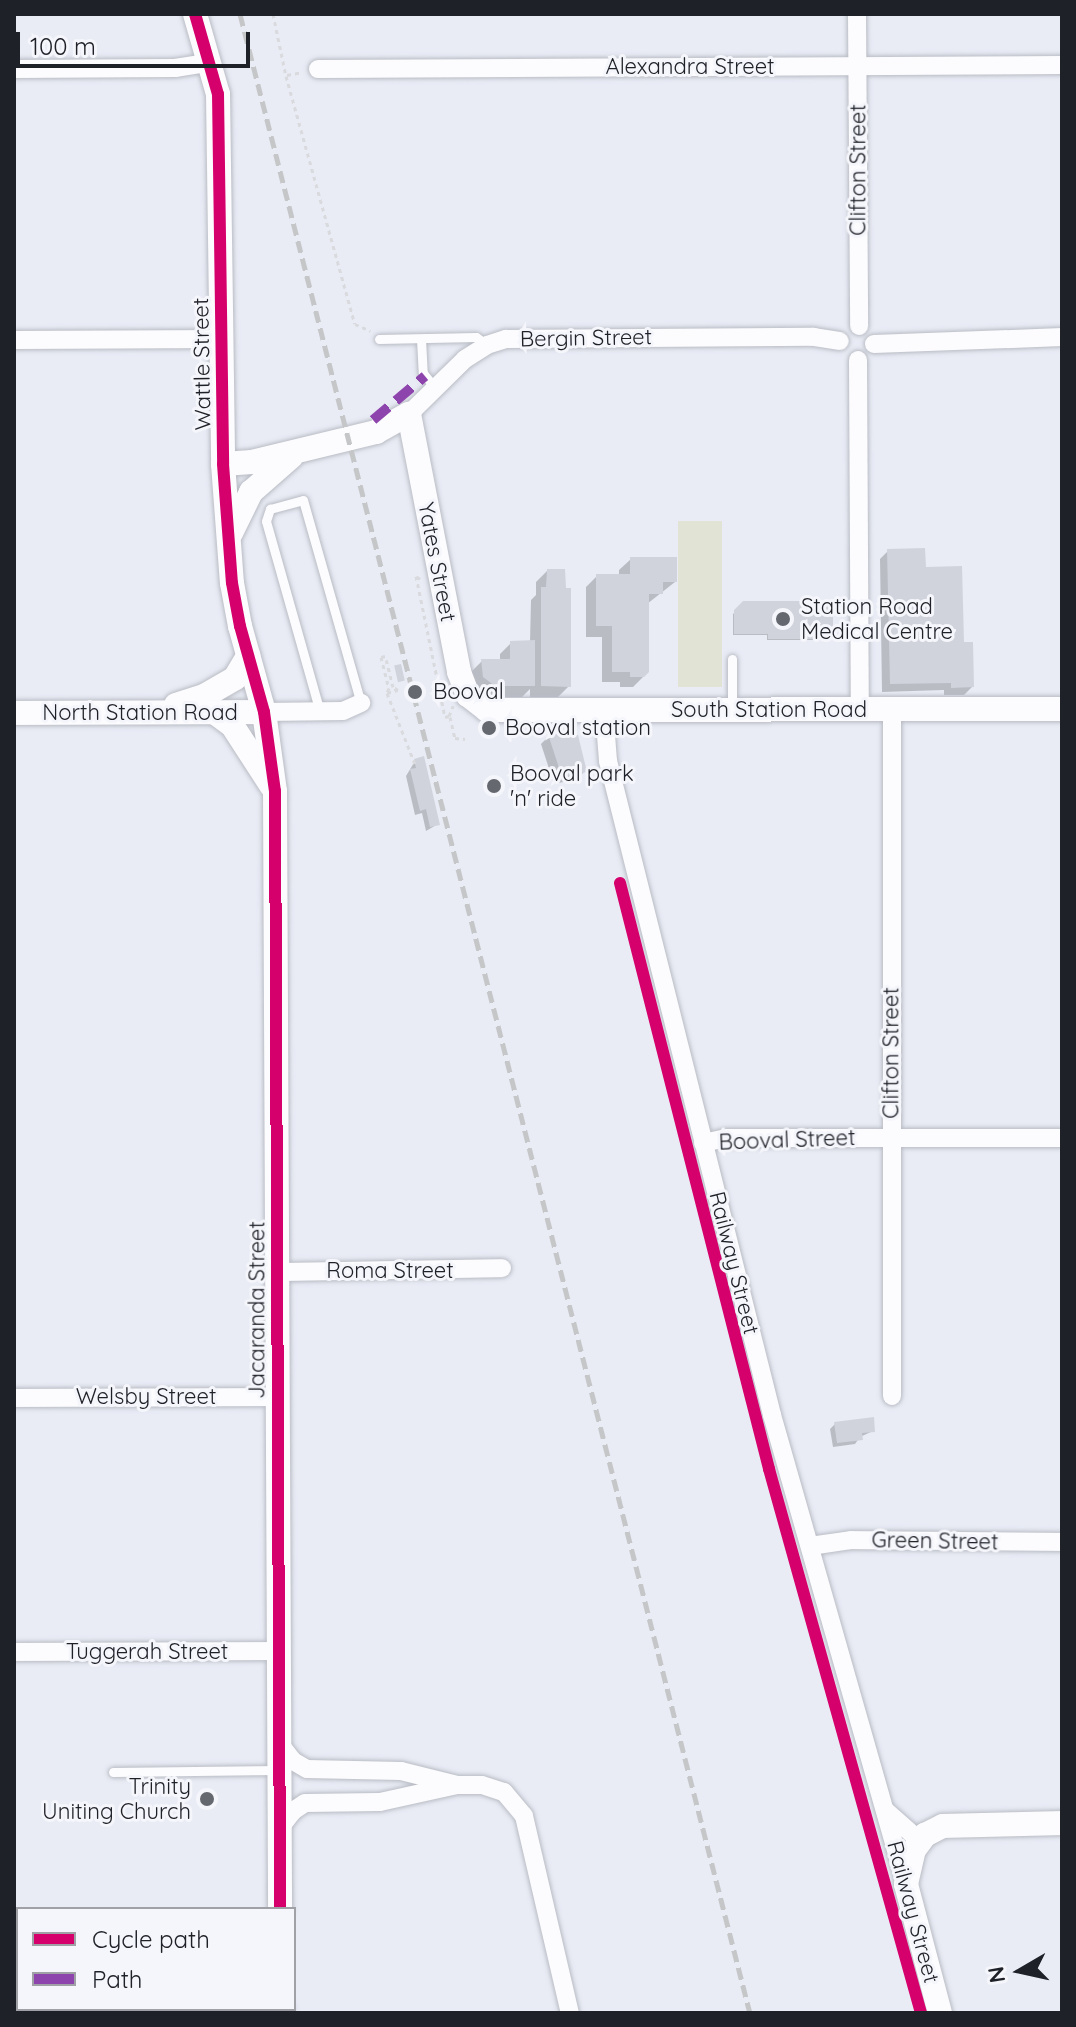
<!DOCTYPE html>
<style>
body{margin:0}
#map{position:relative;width:1076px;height:2027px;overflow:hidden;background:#e9ecf5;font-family:Quicksand,sans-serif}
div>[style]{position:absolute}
.green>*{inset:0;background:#e1e3d5;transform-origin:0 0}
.shadow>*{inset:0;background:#0003}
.building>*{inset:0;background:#d0d3dc;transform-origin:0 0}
.path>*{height:3px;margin-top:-1.5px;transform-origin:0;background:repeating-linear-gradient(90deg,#d9dadd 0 4px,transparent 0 8px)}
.roads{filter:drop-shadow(0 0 2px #b9bcc4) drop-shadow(0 0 2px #b9bcc4)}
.lane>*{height:9px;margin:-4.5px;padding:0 4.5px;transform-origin:4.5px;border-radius:4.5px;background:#fcfcfe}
.street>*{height:18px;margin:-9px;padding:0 9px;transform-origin:9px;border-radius:9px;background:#fcfcfe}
.secondary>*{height:24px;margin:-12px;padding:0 12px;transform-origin:12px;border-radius:12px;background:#fcfcfe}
.rail>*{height:5px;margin-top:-2.5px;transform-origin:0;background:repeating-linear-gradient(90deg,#c5c6c8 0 12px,transparent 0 18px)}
.quiet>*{height:10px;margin-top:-5px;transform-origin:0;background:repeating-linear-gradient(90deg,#8e44ad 0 20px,transparent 0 30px)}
.cycleway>*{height:12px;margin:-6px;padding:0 6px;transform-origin:6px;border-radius:6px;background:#d6006c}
.dots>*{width:22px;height:22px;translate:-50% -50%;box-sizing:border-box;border:4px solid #f5f6fb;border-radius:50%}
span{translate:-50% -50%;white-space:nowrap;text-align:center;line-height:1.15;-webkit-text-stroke:6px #f5f6fb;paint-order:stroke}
.street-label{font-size:22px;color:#1f2129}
.poi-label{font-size:22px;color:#1f2129}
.left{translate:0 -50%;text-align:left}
.right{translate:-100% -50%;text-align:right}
.frame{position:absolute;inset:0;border:16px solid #1f2129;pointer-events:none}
.legend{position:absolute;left:16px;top:1907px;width:280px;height:104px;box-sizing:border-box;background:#f5f6fb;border:2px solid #9fa1a7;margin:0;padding:10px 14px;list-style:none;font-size:24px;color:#1f2129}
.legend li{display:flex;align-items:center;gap:16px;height:40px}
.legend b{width:40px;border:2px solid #9fa1a7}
.north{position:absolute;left:980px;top:1931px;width:80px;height:80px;-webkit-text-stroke:6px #f5f6fb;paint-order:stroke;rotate:261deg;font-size:22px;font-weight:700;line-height:32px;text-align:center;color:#1f2129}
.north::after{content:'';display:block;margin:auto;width:28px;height:36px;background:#1f2129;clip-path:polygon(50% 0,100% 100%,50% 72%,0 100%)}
.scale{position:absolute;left:16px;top:32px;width:234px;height:36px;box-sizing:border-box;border:4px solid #1f2129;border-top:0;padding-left:10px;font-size:24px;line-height:28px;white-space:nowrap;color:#1f2129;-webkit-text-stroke:6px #f5f6fb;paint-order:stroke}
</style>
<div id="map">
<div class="green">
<i style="left:678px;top:521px;width:44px;height:166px"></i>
</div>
<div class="shadow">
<i style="clip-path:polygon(888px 551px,924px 569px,962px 644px,972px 687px,964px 695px,944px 695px,944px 690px,882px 692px,880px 559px)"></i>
<i style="clip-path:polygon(631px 559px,675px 582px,647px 604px,645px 675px,633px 687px,620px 687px,620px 682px,602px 682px,602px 637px,586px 637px,586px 587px,597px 576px,619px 576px,619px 570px)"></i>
<i style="clip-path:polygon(547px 571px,569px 686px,558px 697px,530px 697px,530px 689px,522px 697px,484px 697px,473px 689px,471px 672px,482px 661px,500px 661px,500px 654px,511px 643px,530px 642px,531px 600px,536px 595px,536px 582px)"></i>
<i style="clip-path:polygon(744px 603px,831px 626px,818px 640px,767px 640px,767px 635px,733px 635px,733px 614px)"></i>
<i style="clip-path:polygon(549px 736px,585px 771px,577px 779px,554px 784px,541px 744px)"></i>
<i style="clip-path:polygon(415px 761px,438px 824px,426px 831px,422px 813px,415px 815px,406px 776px)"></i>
<i style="clip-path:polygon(835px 1424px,873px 1431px,860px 1437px,855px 1444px,833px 1447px,830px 1429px)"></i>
</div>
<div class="building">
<i style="clip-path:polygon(925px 548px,926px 567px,962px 566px,964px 642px,973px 642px,974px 687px,951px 688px,951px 683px,890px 684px,887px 549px)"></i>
<i style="clip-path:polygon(630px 557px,677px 557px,677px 582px,663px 582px,663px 594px,649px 594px,649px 672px,644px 677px,630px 677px,630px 672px,612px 672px,612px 626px,596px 626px,596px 574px,630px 574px)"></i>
<i style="clip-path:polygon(547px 569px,565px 569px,566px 588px,571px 588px,571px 687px,541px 686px,541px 587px,546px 587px)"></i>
<i style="clip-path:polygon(743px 601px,828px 601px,828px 605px,833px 605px,833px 627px,822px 639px,768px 639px,768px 634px,734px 634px,734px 610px)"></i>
<i style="clip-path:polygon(535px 640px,535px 686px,495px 686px,483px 677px,481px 659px,510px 659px,510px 641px)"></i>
<i style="left:401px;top:664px;width:17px;height:7px;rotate:77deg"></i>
<i style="clip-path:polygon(548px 734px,578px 735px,587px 772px,562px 777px)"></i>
<i style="clip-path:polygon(424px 756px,440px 825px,430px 827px,426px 809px,420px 811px,410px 769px,416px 768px,414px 759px)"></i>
<i style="clip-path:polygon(874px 1417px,875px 1432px,862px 1433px,863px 1440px,837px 1443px,834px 1422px)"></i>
</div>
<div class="path">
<i style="left:273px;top:14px;width:63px;rotate:78.2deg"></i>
<i style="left:286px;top:76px;width:257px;rotate:74.5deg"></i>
<i style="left:355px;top:324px;width:17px;rotate:24deg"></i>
<i style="left:287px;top:75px;width:16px;rotate:-11deg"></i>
<i style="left:420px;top:579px;width:5px;rotate:-143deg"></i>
<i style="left:416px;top:576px;width:144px;rotate:78.4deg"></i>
<i style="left:387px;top:693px;width:11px;rotate:-15deg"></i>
<i style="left:398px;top:690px;width:6px;rotate:-149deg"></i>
<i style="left:393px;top:687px;width:32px;rotate:-104deg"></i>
<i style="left:385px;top:656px;width:4px;rotate:166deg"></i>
<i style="left:381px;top:657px;width:32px;rotate:76deg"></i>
<i style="left:389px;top:688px;width:5px;rotate:112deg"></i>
<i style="left:387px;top:693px;width:76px;rotate:68.5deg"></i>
<i style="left:445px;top:717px;width:4px;rotate:-14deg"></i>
<i style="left:449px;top:716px;width:11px;rotate:-68deg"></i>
<i style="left:450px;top:717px;width:22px;rotate:77deg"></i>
<i style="left:455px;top:738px;width:10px;rotate:6deg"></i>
</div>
<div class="roads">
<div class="lane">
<i style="left:379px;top:339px;width:97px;rotate:-1.2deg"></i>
<i style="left:476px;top:337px;width:14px;rotate:36deg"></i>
<i style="left:421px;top:339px;width:34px;rotate:87deg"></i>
<i style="left:423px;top:373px;width:21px;rotate:51deg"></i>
<i style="left:732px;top:659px;width:47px;rotate:90deg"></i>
<i style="left:320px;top:712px;width:198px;rotate:-105.8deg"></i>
<i style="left:266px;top:521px;width:13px;rotate:-72deg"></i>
<i style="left:270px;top:509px;width:34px;rotate:-15deg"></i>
<i style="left:303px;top:500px;width:211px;rotate:74.1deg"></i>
<i style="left:113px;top:1772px;width:163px;rotate:-0.7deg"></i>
</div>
<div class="street">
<i style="left:857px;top:14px;width:312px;rotate:89.6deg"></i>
<i style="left:14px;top:69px;width:161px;rotate:-0.4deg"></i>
<i style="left:175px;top:68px;width:36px;rotate:-9deg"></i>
<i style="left:318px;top:69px;width:744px;rotate:-0.31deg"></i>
<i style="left:14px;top:340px;width:208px;rotate:-0.3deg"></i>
<i style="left:874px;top:344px;width:188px;rotate:-2.1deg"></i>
<i style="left:858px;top:360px;width:350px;rotate:89.7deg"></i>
<i style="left:409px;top:414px;width:78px;rotate:-44.5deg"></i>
<i style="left:465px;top:359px;width:26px;rotate:-32deg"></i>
<i style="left:487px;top:345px;width:20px;rotate:-18deg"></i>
<i style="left:506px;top:339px;width:308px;rotate:-0.4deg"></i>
<i style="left:814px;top:337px;width:26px;rotate:9deg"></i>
<i style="left:604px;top:710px;width:51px;rotate:85.5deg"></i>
<i style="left:608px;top:761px;width:674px;rotate:75.92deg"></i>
<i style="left:772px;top:1415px;width:488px;rotate:74.1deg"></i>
<i style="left:892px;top:710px;width:686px;rotate:90deg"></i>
<i style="left:264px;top:712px;width:79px;rotate:-0.7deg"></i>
<i style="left:343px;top:711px;width:20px;rotate:-24deg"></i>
<i style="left:703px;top:1143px;width:24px;rotate:-12deg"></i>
<i style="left:726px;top:1138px;width:336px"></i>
<i style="left:277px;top:1272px;width:225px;rotate:-1deg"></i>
<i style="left:14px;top:1398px;width:264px;rotate:-0.2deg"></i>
<i style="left:810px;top:1546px;width:41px;rotate:-8.3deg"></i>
<i style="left:851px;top:1540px;width:211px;rotate:0.5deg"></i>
<i style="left:14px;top:1652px;width:265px;rotate:-0.2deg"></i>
<i style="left:279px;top:1743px;width:23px;rotate:52deg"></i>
<i style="left:293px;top:1761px;width:16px;rotate:30deg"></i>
<i style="left:307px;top:1769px;width:94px;rotate:1.2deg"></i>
<i style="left:401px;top:1771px;width:58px;rotate:14deg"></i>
<i style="left:886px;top:1811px;width:45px;rotate:41.4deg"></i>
<i style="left:279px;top:1829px;width:23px;rotate:-52deg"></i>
<i style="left:293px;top:1811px;width:14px;rotate:-34deg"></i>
<i style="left:305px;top:1803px;width:75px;rotate:-0.8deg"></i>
<i style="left:380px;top:1802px;width:79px;rotate:-12.4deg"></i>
<i style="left:457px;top:1785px;width:25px"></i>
<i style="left:482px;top:1785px;width:23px;rotate:18deg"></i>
<i style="left:504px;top:1792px;width:31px;rotate:50deg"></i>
<i style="left:524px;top:1816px;width:202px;rotate:76.9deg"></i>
<i style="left:106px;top:2013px;width:175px;rotate:-0.3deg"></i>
</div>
<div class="secondary">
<i style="left:195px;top:14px;width:83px;rotate:74deg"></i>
<i style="left:218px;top:94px;width:370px;rotate:89.2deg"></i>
<i style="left:223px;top:464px;width:119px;rotate:85.7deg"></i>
<i style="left:232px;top:583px;width:44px;rotate:79.5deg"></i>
<i style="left:240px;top:626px;width:89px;rotate:74.4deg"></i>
<i style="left:264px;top:712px;width:80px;rotate:82.1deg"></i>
<i style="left:275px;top:791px;width:1118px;rotate:89.74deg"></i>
<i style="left:223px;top:464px;width:29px;rotate:-4deg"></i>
<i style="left:252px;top:462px;width:128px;rotate:-13.6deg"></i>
<i style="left:376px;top:432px;width:38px;rotate:-29deg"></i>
<i style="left:409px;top:414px;width:263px;rotate:79deg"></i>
<i style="left:459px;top:672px;width:25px;rotate:69deg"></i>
<i style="left:468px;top:695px;width:24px;rotate:38deg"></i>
<i style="left:487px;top:710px;width:575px;rotate:-0.1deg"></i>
<i style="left:231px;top:533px;width:46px;rotate:-64deg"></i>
<i style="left:251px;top:492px;width:53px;rotate:-41.2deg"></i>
<i style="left:176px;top:705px;width:32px;rotate:-18deg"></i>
<i style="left:206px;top:695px;width:34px;rotate:-30deg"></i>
<i style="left:235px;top:678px;width:26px;rotate:-59deg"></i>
<i style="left:214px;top:712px;width:22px;rotate:36deg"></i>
<i style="left:232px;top:725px;width:72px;rotate:57deg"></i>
<i style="left:14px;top:713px;width:250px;rotate:-0.2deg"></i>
<i style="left:281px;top:2009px;width:4px;rotate:90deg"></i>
<i style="left:940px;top:2013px;width:133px;rotate:-104.8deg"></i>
<i style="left:906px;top:1884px;width:35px;rotate:-77deg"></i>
<i style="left:914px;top:1850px;width:19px;rotate:-54deg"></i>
<i style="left:925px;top:1835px;width:20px;rotate:-27deg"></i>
<i style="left:943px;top:1826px;width:119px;rotate:-1.4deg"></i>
</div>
</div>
<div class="rail">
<i style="left:240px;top:14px;width:2063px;rotate:75.69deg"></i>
</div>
<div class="quiet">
<i style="left:373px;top:420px;width:68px;rotate:-40.2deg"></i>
</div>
<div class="cycleway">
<i style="left:195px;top:14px;width:83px;rotate:74deg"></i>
<i style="left:218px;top:94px;width:370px;rotate:89.2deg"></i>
<i style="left:223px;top:464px;width:119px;rotate:85.7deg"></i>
<i style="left:232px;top:583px;width:44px;rotate:79.5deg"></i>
<i style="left:240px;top:626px;width:89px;rotate:74.4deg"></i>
<i style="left:264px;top:712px;width:80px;rotate:82.1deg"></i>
<i style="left:275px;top:791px;width:1118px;rotate:89.74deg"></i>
<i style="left:620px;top:883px;width:605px;rotate:75.73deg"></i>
<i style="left:769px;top:1469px;width:565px;rotate:74.39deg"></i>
</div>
<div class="dots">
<i style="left:783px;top:619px;background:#666870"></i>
<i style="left:415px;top:692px;background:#666870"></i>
<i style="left:489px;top:728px;background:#666870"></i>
<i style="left:494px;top:786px;background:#666870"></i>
<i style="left:207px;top:1799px;background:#666870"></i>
</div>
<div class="street-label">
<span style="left:690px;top:67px">Alexandra Street</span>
<span style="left:858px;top:170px;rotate:-90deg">Clifton Street</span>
<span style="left:586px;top:338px;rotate:-1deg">Bergin Street</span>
<span style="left:202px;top:364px;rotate:-91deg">Wattle Street</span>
<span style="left:437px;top:562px;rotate:79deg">Yates Street</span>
<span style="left:769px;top:710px">South Station Road</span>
<span style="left:140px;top:713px">North Station Road</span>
<span style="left:891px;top:1053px;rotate:-90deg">Clifton Street</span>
<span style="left:787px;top:1140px;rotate:-2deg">Booval Street</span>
<span style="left:734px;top:1263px;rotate:76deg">Railway Street</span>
<span style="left:390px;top:1271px">Roma Street</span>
<span style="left:257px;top:1310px;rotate:-90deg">Jacaranda Street</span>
<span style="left:146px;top:1397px">Welsby Street</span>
<span style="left:935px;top:1541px;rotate:1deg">Green Street</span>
<span style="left:147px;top:1652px">Tuggerah Street</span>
<span style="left:913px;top:1912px;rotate:75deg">Railway Street</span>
</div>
<div class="poi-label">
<span class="left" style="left:801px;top:619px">Station Road<br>Medical Centre</span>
<span class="left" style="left:433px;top:692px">Booval</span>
<span class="left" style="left:505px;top:728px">Booval station</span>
<span class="left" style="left:510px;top:786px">Booval park<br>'n' ride</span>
<span class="right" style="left:191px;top:1799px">Trinity<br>Uniting Church</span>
</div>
<div class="frame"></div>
<ul class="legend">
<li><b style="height:10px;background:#d6006c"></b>Cycle path</li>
<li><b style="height:10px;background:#8e44ad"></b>Path</li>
</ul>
<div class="north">N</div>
<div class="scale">100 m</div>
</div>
